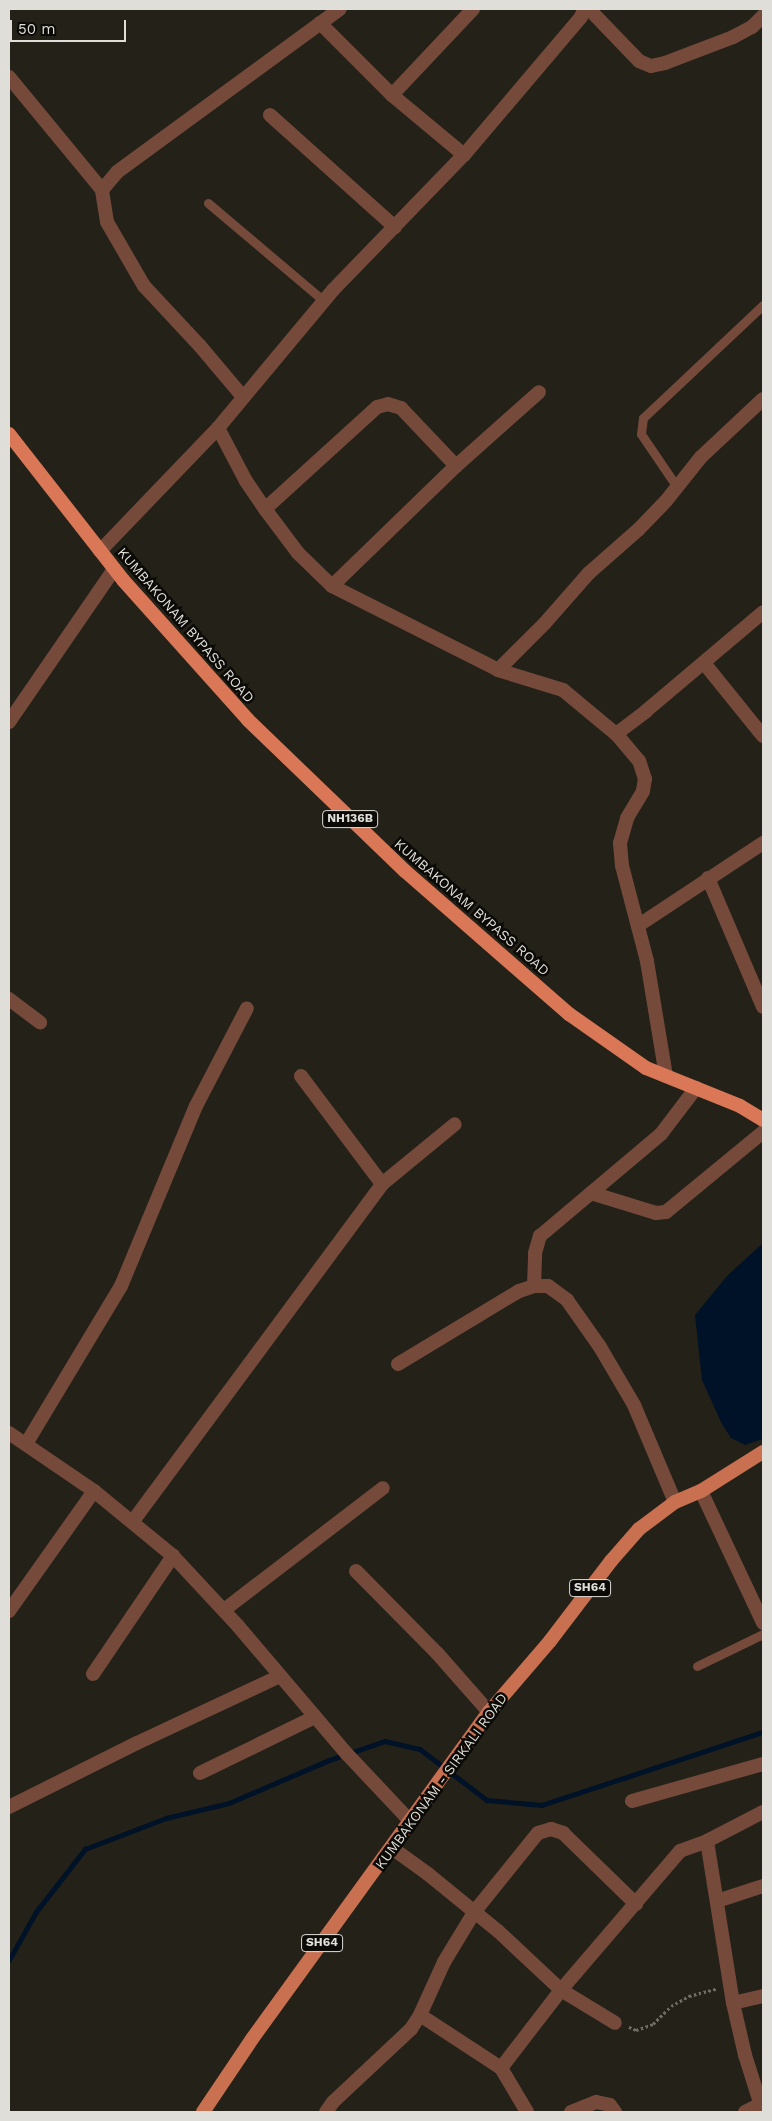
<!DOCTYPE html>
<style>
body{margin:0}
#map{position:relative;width:772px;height:2121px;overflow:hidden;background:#232118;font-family:"Work Sans",sans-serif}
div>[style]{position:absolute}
.water>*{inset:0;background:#001227}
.stream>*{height:4.5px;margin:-2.25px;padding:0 2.25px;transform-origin:2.25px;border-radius:2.25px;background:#001227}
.path>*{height:2.5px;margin-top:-1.25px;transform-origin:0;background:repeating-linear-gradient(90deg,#6f6e66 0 2.5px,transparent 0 5px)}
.service>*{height:9px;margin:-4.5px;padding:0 4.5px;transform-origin:4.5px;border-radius:4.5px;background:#754a3b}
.minor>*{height:14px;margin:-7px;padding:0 7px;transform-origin:7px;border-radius:7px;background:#754a3b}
.primary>*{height:14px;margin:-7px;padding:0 7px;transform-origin:7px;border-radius:7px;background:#c97051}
.trunk>*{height:14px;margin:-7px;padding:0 7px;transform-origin:7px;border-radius:7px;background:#da7756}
span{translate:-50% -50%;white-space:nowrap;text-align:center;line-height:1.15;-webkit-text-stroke:5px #0b0a07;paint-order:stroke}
.shield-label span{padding:1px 4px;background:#0b0a07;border:1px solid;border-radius:4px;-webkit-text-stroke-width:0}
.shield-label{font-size:12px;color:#dfded8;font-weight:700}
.street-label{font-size:14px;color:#dfded8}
.frame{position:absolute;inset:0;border:10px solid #dfded8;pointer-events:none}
.scale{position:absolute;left:10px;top:20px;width:116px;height:22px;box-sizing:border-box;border:2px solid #dfded8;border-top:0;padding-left:6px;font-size:15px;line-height:18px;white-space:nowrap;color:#dfded8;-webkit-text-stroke:4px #0b0a07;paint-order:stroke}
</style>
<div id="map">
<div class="water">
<i style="clip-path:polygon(763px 1243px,763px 1439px,745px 1445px,731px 1438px,722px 1424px,702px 1380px,695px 1315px,728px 1275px)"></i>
</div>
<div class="stream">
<i style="left:9px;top:1960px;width:55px;rotate:-60.6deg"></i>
<i style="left:36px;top:1912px;width:80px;rotate:-52.1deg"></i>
<i style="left:85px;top:1849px;width:87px;rotate:-20.9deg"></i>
<i style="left:166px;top:1818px;width:65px;rotate:-13.4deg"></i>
<i style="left:229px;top:1803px;width:107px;rotate:-23.2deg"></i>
<i style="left:327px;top:1761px;width:61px;rotate:-19deg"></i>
<i style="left:385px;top:1741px;width:36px;rotate:13deg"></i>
<i style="left:420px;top:1749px;width:84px;rotate:37.3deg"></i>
<i style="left:487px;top:1800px;width:55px;rotate:5.2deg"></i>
<i style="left:542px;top:1805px;width:233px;rotate:-18.3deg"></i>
</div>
<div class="path">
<i style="left:629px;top:2027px;width:8px;rotate:23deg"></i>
<i style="left:636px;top:2030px;width:18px;rotate:-19deg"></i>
<i style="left:653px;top:2024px;width:25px;rotate:-45deg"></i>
<i style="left:671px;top:2006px;width:21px;rotate:-29deg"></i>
<i style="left:689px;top:1996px;width:28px;rotate:-15deg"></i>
</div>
<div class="service">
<i style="left:208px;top:203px;width:152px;rotate:40.2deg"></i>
<i style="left:677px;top:487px;width:64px;rotate:-124.2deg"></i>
<i style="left:641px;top:434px;width:16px;rotate:-83deg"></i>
<i style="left:643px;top:418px;width:165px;rotate:-43.3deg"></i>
<i style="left:697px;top:1666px;width:73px;rotate:-25.9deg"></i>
</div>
<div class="minor">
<i style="left:589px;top:9px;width:72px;rotate:46.1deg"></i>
<i style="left:639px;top:61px;width:13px;rotate:23deg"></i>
<i style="left:651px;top:66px;width:14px;rotate:-12deg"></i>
<i style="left:665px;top:63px;width:73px;rotate:-20.9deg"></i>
<i style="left:733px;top:37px;width:21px;rotate:-28deg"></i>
<i style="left:752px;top:27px;width:16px;rotate:-45deg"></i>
<i style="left:9px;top:77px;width:146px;rotate:50.5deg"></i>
<i style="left:392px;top:95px;width:118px;rotate:-46.7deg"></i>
<i style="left:270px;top:115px;width:168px;rotate:41.9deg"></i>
<i style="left:464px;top:155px;width:181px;rotate:-49.7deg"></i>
<i style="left:581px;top:17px;width:9px;rotate:-69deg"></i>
<i style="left:243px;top:397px;width:67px;rotate:-130.1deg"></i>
<i style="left:200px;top:346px;width:82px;rotate:-133deg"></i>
<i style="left:144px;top:286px;width:74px;rotate:-120deg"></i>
<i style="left:107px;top:222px;width:32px;rotate:-99deg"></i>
<i style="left:102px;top:190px;width:23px;rotate:-50deg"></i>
<i style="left:117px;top:172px;width:276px;rotate:-36.2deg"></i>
<i style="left:218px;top:428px;width:60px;rotate:62.2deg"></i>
<i style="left:246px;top:481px;width:34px;rotate:56deg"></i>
<i style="left:265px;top:509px;width:55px;rotate:53.1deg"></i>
<i style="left:298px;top:553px;width:47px;rotate:44.1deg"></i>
<i style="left:332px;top:586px;width:186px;rotate:26.8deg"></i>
<i style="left:498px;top:670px;width:68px;rotate:17.1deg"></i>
<i style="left:563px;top:690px;width:69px;rotate:39.7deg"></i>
<i style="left:265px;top:509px;width:151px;rotate:-42.3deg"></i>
<i style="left:377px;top:407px;width:11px;rotate:-15deg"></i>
<i style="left:388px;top:404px;width:14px;rotate:17deg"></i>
<i style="left:401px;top:408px;width:80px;rotate:46.5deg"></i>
<i style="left:100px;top:551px;width:170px;rotate:-46.2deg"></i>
<i style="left:218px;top:428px;width:180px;rotate:-50.2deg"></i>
<i style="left:333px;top:290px;width:188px;rotate:-45.9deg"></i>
<i style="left:464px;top:155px;width:94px;rotate:-140.2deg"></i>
<i style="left:392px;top:95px;width:102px;rotate:-135deg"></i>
<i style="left:332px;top:586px;width:173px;rotate:-44.1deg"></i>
<i style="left:456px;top:466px;width:111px;rotate:-41.7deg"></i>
<i style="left:704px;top:663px;width:94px;rotate:51.1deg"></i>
<i style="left:498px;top:670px;width:66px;rotate:-45deg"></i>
<i style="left:545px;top:623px;width:67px;rotate:-48.7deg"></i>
<i style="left:589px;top:573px;width:65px;rotate:-41.3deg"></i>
<i style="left:638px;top:530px;width:40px;rotate:-46deg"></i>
<i style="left:666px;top:501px;width:56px;rotate:-51.5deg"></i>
<i style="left:701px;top:457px;width:85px;rotate:-43.1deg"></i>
<i style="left:9px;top:722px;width:186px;rotate:-55.5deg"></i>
<i style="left:708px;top:878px;width:140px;rotate:66.9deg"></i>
<i style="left:639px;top:925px;width:149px;rotate:-33.5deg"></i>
<i style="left:9px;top:999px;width:39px;rotate:37deg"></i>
<i style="left:301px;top:1076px;width:135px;rotate:53.1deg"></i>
<i style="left:666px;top:1076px;width:117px;rotate:-99.4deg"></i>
<i style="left:647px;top:961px;width:98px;rotate:-104.7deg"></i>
<i style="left:622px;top:866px;width:23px;rotate:-95deg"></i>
<i style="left:620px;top:843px;width:26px;rotate:-74deg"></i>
<i style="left:627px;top:818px;width:31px;rotate:-59deg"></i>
<i style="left:643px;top:791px;width:12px;rotate:-81deg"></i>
<i style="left:645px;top:779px;width:19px;rotate:-108deg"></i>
<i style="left:639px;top:761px;width:35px;rotate:-130deg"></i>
<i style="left:616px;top:734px;width:38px;rotate:-37deg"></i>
<i style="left:646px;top:711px;width:153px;rotate:-40.2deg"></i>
<i style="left:591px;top:1193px;width:68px;rotate:17.1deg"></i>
<i style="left:656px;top:1213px;width:10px;rotate:-6deg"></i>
<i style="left:666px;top:1212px;width:126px;rotate:-39.5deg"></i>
<i style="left:534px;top:1286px;width:33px;rotate:-88deg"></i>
<i style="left:535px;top:1253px;width:18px;rotate:-74deg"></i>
<i style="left:540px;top:1236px;width:158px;rotate:-40.1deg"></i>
<i style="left:661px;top:1134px;width:58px;rotate:-52.7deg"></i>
<i style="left:398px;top:1364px;width:141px;rotate:-31.1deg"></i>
<i style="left:519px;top:1291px;width:16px;rotate:-18deg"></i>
<i style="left:534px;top:1286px;width:14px"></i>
<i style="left:548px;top:1286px;width:24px;rotate:36deg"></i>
<i style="left:567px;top:1300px;width:57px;rotate:54.9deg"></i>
<i style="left:600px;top:1347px;width:67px;rotate:59.6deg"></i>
<i style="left:634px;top:1405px;width:105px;rotate:67.1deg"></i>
<i style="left:9px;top:1433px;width:103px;rotate:34.3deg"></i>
<i style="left:94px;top:1491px;width:102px;rotate:39.4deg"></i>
<i style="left:173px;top:1556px;width:96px;rotate:47.1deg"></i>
<i style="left:238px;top:1626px;width:168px;rotate:49.6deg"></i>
<i style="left:347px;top:1754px;width:93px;rotate:46.7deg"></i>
<i style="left:26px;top:1444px;width:184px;rotate:-59deg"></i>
<i style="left:121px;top:1286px;width:195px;rotate:-67.4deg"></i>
<i style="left:196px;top:1106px;width:110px;rotate:-62.5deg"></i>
<i style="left:701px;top:1491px;width:146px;rotate:64.8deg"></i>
<i style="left:133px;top:1521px;width:419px;rotate:-53.5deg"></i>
<i style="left:382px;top:1184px;width:94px;rotate:-39.4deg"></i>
<i style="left:356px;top:1571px;width:115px;rotate:45.4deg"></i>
<i style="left:437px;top:1653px;width:79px;rotate:48.6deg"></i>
<i style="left:224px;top:1610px;width:200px;rotate:-37.5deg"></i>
<i style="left:9px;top:1611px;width:147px;rotate:-54.7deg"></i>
<i style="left:93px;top:1674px;width:143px;rotate:-55.9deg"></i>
<i style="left:200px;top:1773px;width:128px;rotate:-26deg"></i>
<i style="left:632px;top:1801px;width:136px;rotate:-15.8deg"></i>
<i style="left:9px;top:1807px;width:143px;rotate:-26.6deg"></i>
<i style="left:137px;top:1743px;width:158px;rotate:-25.1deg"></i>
<i style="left:707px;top:1841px;width:164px;rotate:80.9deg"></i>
<i style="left:733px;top:2003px;width:53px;rotate:77deg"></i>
<i style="left:745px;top:2055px;width:60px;rotate:72.5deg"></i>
<i style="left:392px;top:1848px;width:44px;rotate:35.8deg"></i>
<i style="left:428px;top:1874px;width:90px;rotate:39.2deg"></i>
<i style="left:498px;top:1931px;width:86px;rotate:43.1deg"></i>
<i style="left:561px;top:1990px;width:63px;rotate:31.4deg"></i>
<i style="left:717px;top:1901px;width:48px;rotate:-18.1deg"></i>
<i style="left:733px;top:2003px;width:31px;rotate:-13deg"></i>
<i style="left:420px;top:2015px;width:97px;rotate:33.2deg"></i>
<i style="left:501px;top:2068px;width:51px;rotate:59.4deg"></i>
<i style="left:501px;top:2068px;width:98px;rotate:-52.4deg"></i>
<i style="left:561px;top:1990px;width:183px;rotate:-49.4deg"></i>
<i style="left:680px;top:1851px;width:29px;rotate:-20deg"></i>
<i style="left:707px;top:1841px;width:63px;rotate:-27.4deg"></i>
<i style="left:326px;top:2112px;width:12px;rotate:-55deg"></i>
<i style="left:333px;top:2102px;width:107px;rotate:-43.1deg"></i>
<i style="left:411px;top:2029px;width:17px;rotate:-57deg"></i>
<i style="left:420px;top:2015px;width:58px;rotate:-65.6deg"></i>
<i style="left:444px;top:1962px;width:60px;rotate:-58.7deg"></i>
<i style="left:475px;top:1911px;width:100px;rotate:-51.1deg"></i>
<i style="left:538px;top:1833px;width:14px;rotate:-17deg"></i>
<i style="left:551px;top:1829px;width:13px;rotate:18deg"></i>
<i style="left:563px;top:1833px;width:102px;rotate:44.2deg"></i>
<i style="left:571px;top:2112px;width:27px;rotate:-22deg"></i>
<i style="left:596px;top:2102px;width:14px;rotate:12deg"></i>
<i style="left:610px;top:2105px;width:9px;rotate:54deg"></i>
<i style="left:745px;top:2112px;width:20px;rotate:-27deg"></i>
</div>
<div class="primary">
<i style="left:203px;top:2112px;width:88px;rotate:-56.1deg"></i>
<i style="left:252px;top:2039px;width:404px;rotate:-54.1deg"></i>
<i style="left:489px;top:1712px;width:94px;rotate:-49.3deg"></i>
<i style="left:550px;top:1641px;width:101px;rotate:-52.7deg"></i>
<i style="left:611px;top:1561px;width:43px;rotate:-48.8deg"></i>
<i style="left:639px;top:1529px;width:45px;rotate:-36.9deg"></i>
<i style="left:675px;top:1502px;width:28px;rotate:-23deg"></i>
<i style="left:701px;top:1491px;width:73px;rotate:-32.2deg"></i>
</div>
<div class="trunk">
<i style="left:9px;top:434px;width:185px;rotate:52deg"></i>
<i style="left:123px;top:580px;width:188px;rotate:48.2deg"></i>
<i style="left:248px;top:720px;width:218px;rotate:43.9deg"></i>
<i style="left:405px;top:871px;width:218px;rotate:41.1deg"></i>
<i style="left:569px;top:1014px;width:94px;rotate:35deg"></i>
<i style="left:646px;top:1068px;width:101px;rotate:22deg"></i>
<i style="left:740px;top:1106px;width:27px;rotate:31deg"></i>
</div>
<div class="shield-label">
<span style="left:350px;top:819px">NH136B</span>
<span style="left:590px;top:1588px">SH64</span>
<span style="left:322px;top:1943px">SH64</span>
</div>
<div class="street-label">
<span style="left:186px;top:625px;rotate:49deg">KUMBAKONAM BYPASS ROAD</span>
<span style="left:472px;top:907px;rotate:41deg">KUMBAKONAM BYPASS ROAD</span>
<span style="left:441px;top:1781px;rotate:-54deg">KUMBAKONAM - SIRKALI ROAD</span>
</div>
<div class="frame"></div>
<div class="scale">50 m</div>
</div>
